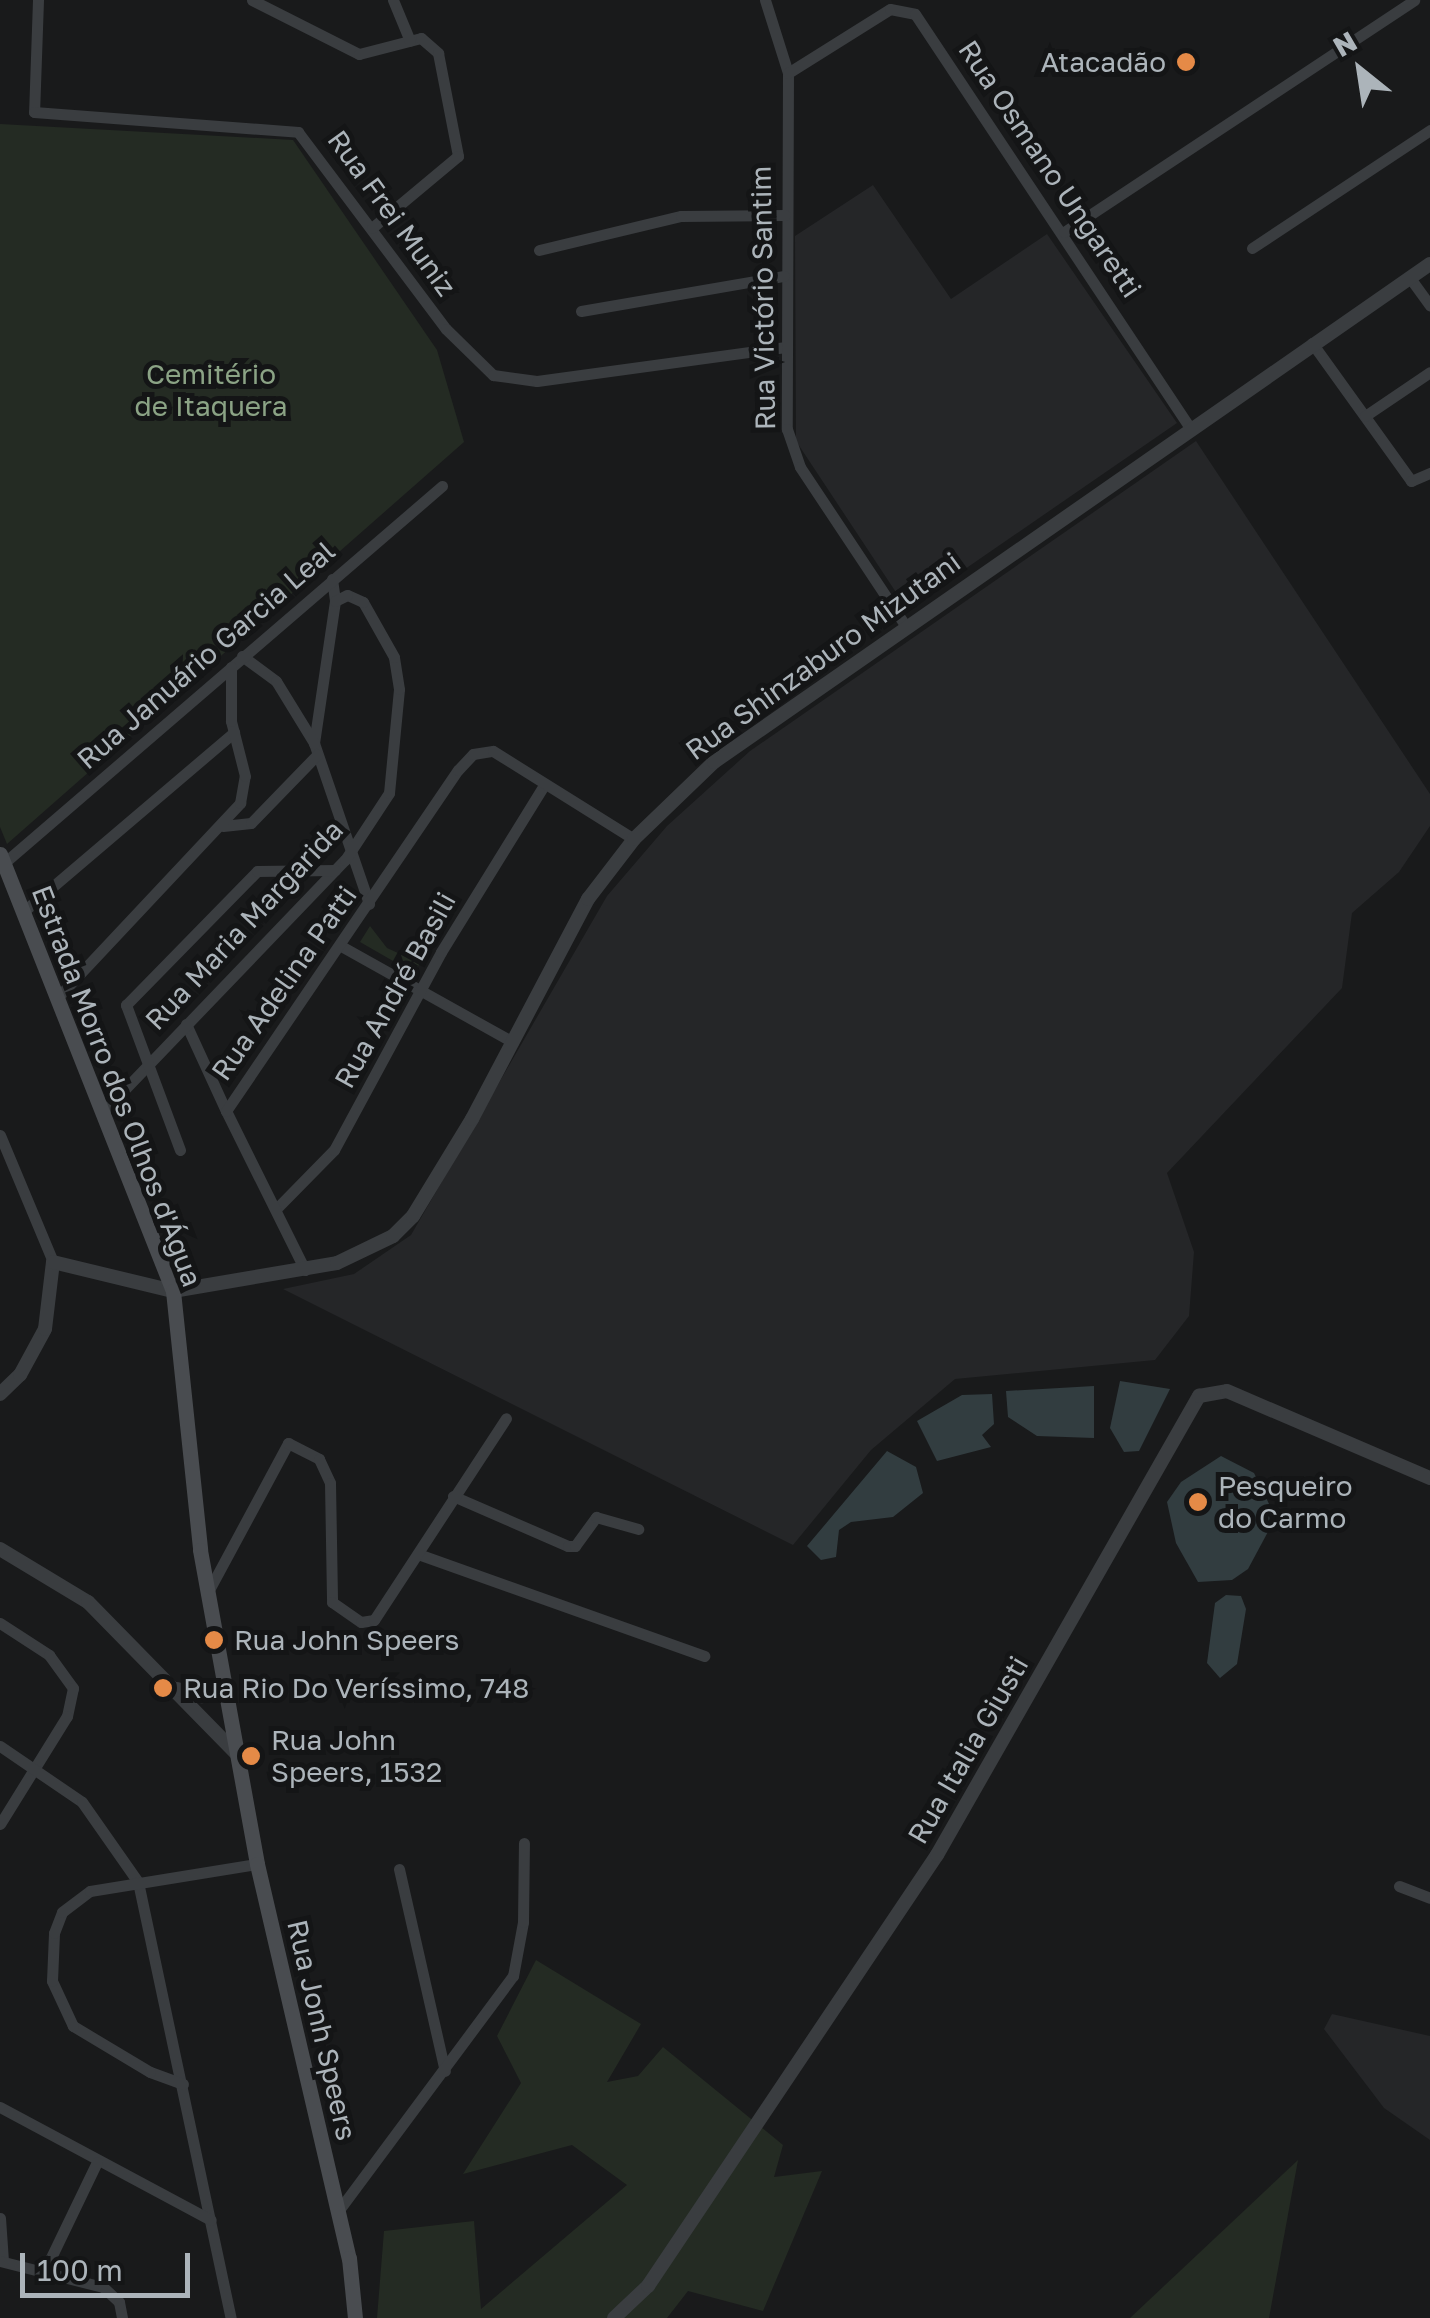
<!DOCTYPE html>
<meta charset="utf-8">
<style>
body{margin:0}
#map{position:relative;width:1430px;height:2318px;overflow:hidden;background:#191a1b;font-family:"Golos Text",sans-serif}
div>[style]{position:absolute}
.built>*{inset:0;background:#252628}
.green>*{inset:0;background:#242b23}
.water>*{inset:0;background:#323d40}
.minor>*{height:11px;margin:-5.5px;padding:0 5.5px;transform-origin:5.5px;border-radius:5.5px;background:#3a3d40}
.tertiary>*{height:14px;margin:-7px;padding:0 7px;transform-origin:7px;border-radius:7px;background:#3a3d40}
.secondary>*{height:15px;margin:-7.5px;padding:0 7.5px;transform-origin:7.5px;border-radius:7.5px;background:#494c50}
.dots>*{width:28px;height:28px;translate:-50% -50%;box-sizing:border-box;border:5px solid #141516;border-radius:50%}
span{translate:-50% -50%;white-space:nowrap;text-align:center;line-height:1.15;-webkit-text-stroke:10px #141516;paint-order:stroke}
.poi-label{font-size:28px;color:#acb4ba}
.right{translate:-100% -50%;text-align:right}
.left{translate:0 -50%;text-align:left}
.street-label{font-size:28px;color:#acb4ba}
.park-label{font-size:28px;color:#8ba385}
.north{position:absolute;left:1310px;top:20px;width:100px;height:100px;-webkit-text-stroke:8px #141516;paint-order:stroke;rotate:330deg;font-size:28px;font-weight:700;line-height:40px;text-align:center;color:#acb4ba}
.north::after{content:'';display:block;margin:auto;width:35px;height:45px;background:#acb4ba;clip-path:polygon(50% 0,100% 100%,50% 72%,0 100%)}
.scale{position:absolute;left:20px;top:2253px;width:170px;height:45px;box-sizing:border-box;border:5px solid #acb4ba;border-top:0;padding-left:12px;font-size:30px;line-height:35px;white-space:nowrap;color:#acb4ba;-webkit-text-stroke:8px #141516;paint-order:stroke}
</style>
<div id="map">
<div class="built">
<i style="clip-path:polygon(873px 185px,951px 299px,1047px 234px,1177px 423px,907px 609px,796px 441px,795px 236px)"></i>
<i style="clip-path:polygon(1196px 441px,1430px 794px,1430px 826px,1399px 872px,1352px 913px,1342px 988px,1167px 1173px,1194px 1252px,1189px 1316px,1155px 1360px,955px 1379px,871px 1450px,793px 1545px,283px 1289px,354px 1274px,411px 1235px,607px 896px,667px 826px,750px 751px)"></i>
<i style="clip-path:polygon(1332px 2014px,1430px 2036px,1430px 2140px,1384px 2108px,1324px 2029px)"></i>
</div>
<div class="green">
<i style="clip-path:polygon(0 124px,293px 140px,437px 350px,464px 442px,7px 844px,0 827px)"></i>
<i style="clip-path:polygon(370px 926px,387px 948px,420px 963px,414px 973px,360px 942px)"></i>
<i style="clip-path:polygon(536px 1960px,641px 2024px,607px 2082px,638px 2076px,663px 2047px,783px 2145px,774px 2177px,822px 2171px,763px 2311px,688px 2291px,667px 2318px,377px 2318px,384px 2231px,474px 2221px,481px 2309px,627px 2185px,572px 2145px,463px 2174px,521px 2083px,497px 2036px)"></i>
<i style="clip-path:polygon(1298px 2160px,1269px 2318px,1130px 2318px)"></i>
</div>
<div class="water">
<i style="clip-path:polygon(1120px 1381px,1170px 1389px,1139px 1451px,1124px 1452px,1110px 1428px)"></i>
<i style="clip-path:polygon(1094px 1386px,1094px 1438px,1037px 1436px,1008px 1417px,1006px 1391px)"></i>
<i style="clip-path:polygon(992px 1394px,994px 1424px,982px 1435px,991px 1447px,937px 1461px,917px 1421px,962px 1395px)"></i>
<i style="clip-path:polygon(887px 1451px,916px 1467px,923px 1493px,893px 1517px,851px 1522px,839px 1530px,836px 1557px,821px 1560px,807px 1546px)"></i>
<i style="clip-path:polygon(1221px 1456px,1254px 1473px,1271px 1508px,1270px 1528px,1248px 1569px,1232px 1580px,1198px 1582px,1176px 1543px,1167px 1502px,1181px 1482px)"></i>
<i style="clip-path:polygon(1226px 1595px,1241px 1596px,1246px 1609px,1237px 1664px,1220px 1678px,1207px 1663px,1215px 1603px)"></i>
</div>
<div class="minor">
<i style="left:38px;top:0;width:112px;rotate:92deg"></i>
<i style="left:34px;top:112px;width:265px;rotate:4.3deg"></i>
<i style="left:298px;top:132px;width:246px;rotate:53.1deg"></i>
<i style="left:446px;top:329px;width:66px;rotate:44.4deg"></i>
<i style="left:493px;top:375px;width:44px;rotate:7.8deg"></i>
<i style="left:537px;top:381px;width:251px;rotate:-7.8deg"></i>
<i style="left:252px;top:0;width:120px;rotate:26.8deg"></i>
<i style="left:359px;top:54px;width:64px;rotate:-14.5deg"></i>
<i style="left:421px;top:38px;width:23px;rotate:41deg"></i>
<i style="left:438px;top:53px;width:105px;rotate:79deg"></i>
<i style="left:458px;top:156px;width:112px;rotate:140.1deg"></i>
<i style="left:393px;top:0;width:44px;rotate:67.5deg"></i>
<i style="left:765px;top:0;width:77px;rotate:72.5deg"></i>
<i style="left:788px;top:73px;width:356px;rotate:90.2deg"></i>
<i style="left:787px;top:429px;width:40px;rotate:71.1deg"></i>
<i style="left:800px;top:467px;width:190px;rotate:56.4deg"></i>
<i style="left:788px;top:73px;width:120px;rotate:-32.1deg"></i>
<i style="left:890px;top:9px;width:25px;rotate:11deg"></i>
<i style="left:915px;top:14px;width:495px;rotate:56.4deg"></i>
<i style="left:1064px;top:232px;width:420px;rotate:-33.5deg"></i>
<i style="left:1252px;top:248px;width:214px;rotate:-33.5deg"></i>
<i style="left:539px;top:250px;width:146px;rotate:-13.5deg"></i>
<i style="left:681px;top:216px;width:104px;rotate:-0.6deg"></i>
<i style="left:1410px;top:278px;width:34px;rotate:54deg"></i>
<i style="left:581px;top:311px;width:206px;rotate:-9.8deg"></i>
<i style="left:1312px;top:343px;width:170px;rotate:54.3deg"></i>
<i style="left:1411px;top:481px;width:21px;rotate:-23deg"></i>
<i style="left:1365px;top:416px;width:78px;rotate:-34.1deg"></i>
<i style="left:332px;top:579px;width:22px;rotate:82deg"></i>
<i style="left:335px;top:601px;width:144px;rotate:98.4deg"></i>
<i style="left:314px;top:743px;width:170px;rotate:71.1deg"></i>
<i style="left:242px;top:656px;width:42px;rotate:36.3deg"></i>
<i style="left:276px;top:681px;width:73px;rotate:58.5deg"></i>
<i style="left:223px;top:826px;width:28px;rotate:-6deg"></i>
<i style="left:251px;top:823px;width:95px;rotate:-45.9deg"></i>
<i style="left:4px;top:863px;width:578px;rotate:-40.72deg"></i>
<i style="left:24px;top:911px;width:276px;rotate:-40.4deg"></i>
<i style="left:341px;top:946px;width:197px;rotate:29.2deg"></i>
<i style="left:59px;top:996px;width:265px;rotate:-46.8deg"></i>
<i style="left:240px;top:803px;width:27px;rotate:-80deg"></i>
<i style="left:245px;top:776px;width:57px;rotate:-104.3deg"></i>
<i style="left:231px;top:721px;width:54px;rotate:-90deg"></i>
<i style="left:186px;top:1024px;width:96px;rotate:65.3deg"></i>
<i style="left:102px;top:1113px;width:351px;rotate:-46.2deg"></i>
<i style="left:345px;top:860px;width:80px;rotate:-56.7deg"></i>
<i style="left:389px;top:793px;width:104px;rotate:-84.5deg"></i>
<i style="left:399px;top:689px;width:32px;rotate:-99deg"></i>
<i style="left:394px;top:657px;width:63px;rotate:-119.4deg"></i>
<i style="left:363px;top:602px;width:17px;rotate:-156deg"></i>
<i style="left:347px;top:595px;width:13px;rotate:153deg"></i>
<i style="left:0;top:1135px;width:138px;rotate:67.3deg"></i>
<i style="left:180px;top:1150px;width:155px;rotate:-110.4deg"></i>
<i style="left:126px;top:1005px;width:187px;rotate:-45.6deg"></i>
<i style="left:257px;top:871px;width:78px;rotate:-0.7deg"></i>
<i style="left:277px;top:1208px;width:81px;rotate:-45.5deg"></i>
<i style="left:334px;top:1150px;width:225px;rotate:-61.6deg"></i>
<i style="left:441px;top:952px;width:196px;rotate:-58.3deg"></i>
<i style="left:305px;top:1270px;width:178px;rotate:-116.4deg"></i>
<i style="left:226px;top:1111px;width:412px;rotate:-55.8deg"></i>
<i style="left:458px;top:770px;width:22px;rotate:-47deg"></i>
<i style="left:473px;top:754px;width:20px;rotate:-9deg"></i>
<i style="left:493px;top:751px;width:166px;rotate:32deg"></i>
<i style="left:453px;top:1496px;width:125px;rotate:23.5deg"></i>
<i style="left:568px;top:1546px;width:7px"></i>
<i style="left:575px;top:1546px;width:36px;rotate:-54deg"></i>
<i style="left:596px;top:1517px;width:44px;rotate:15.9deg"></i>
<i style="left:418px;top:1554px;width:304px;rotate:19.6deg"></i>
<i style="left:209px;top:1590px;width:167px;rotate:-61.7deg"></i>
<i style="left:288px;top:1443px;width:35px;rotate:27deg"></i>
<i style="left:319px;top:1459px;width:26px;rotate:65deg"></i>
<i style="left:330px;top:1483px;width:119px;rotate:89deg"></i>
<i style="left:332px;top:1602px;width:35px;rotate:35deg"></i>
<i style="left:361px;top:1622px;width:13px;rotate:-9deg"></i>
<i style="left:374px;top:1620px;width:241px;rotate:-56.8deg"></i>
<i style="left:0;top:1623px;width:59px;rotate:33.1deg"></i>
<i style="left:49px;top:1655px;width:41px;rotate:54deg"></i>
<i style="left:73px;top:1688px;width:29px;rotate:102deg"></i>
<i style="left:67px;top:1716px;width:127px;rotate:121.8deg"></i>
<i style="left:0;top:1746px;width:99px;rotate:34.3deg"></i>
<i style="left:82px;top:1802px;width:98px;rotate:55deg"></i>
<i style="left:138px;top:1882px;width:446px;rotate:78deg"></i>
<i style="left:399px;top:1869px;width:207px;rotate:77.2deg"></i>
<i style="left:1399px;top:1886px;width:33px;rotate:21deg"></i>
<i style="left:183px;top:2084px;width:35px;rotate:-160deg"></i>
<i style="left:150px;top:2072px;width:90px;rotate:-149.1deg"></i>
<i style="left:73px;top:2026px;width:50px;rotate:-115deg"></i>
<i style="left:52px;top:1981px;width:48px;rotate:-87.6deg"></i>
<i style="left:54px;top:1933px;width:22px;rotate:-69deg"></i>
<i style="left:62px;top:1912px;width:35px;rotate:-37deg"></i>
<i style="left:90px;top:1891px;width:169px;rotate:-9.2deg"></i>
<i style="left:0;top:2107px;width:239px;rotate:28.2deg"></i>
<i style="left:339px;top:2210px;width:292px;rotate:-53.4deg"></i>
<i style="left:513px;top:1976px;width:55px;rotate:-79.5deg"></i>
<i style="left:523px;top:1922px;width:79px;rotate:-89.3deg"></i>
<i style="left:0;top:2218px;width:43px;rotate:86deg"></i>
<i style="left:0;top:2261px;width:106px;rotate:14.2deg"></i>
<i style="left:103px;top:2287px;width:22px;rotate:43deg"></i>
<i style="left:119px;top:2302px;width:16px;rotate:79deg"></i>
<i style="left:44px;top:2272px;width:122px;rotate:-64.3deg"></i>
</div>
<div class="tertiary">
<i style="left:0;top:1394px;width:28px;rotate:-44deg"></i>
<i style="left:20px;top:1375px;width:52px;rotate:-61.5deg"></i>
<i style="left:45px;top:1329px;width:67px;rotate:-83.2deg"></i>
<i style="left:53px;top:1262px;width:123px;rotate:13.6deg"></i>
<i style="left:173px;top:1291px;width:166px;rotate:-9.7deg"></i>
<i style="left:337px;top:1263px;width:62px;rotate:-25.7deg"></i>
<i style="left:393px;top:1236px;width:28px;rotate:-45deg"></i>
<i style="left:413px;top:1216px;width:114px;rotate:-58.7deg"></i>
<i style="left:472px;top:1119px;width:249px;rotate:-62.2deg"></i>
<i style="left:588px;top:899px;width:76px;rotate:-52.5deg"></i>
<i style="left:634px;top:839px;width:111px;rotate:-43.9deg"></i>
<i style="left:714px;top:762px;width:872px;rotate:-34.82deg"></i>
<i style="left:0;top:1549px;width:103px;rotate:31.1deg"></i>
<i style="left:88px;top:1602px;width:211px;rotate:45.6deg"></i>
<i style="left:177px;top:1689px;width:26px;rotate:16deg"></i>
<i style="left:202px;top:1696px;width:28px;rotate:-10deg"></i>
<i style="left:614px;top:2318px;width:47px;rotate:-43.3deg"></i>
<i style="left:648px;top:2286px;width:519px;rotate:-56.16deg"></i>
<i style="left:937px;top:1855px;width:529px;rotate:-60.28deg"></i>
<i style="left:1199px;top:1396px;width:28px;rotate:-10deg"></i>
<i style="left:1227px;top:1391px;width:221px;rotate:23.2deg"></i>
</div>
<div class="secondary">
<i style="left:0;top:854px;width:470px;rotate:68.4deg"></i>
<i style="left:173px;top:1291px;width:260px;rotate:84deg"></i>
<i style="left:200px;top:1550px;width:319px;rotate:79.7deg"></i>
<i style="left:257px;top:1864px;width:405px;rotate:76.9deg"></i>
<i style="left:349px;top:2258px;width:60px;rotate:84.3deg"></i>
</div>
<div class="dots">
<i style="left:1186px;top:62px;background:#e58a47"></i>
<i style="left:1198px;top:1502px;background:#e58a47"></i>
<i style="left:214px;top:1640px;background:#e58a47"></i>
<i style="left:163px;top:1688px;background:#e58a47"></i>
<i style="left:251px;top:1756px;background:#e58a47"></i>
</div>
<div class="poi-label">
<span class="right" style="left:1166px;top:62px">Atacadão</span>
<span class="left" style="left:1218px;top:1502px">Pesqueiro<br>do Carmo</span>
<span class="left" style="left:234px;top:1640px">Rua John Speers</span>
<span class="left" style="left:183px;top:1688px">Rua Rio Do Veríssimo, 748</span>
<span class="left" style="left:271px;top:1756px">Rua John<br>Speers, 1532</span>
</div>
<div class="street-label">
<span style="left:1050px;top:169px;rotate:56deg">Rua Osmano Ungaretti</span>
<span style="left:392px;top:213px;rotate:54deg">Rua Frei Muniz</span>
<span style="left:763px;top:298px;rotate:-91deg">Rua Victório Santim</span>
<span style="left:206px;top:655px;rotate:-41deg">Rua Januário Garcia Leal</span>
<span style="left:823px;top:656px;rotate:-36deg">Rua Shinzaburo Mizutani</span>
<span style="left:244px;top:925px;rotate:-47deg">Rua Maria Margarida</span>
<span style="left:284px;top:983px;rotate:-55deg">Rua Adelina Patti</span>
<span style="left:395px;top:990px;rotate:-61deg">Rua André Basili</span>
<span style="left:117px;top:1086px;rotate:69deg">Estrada Morro dos Olhos d'Água</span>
<span style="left:968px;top:1750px;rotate:-60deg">Rua Italia Giusti</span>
<span style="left:322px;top:2030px;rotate:77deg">Rua Jonh Speers</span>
</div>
<div class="park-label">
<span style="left:211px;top:390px">Cemitério<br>de Itaquera</span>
</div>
<div class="north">N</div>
<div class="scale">100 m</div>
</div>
